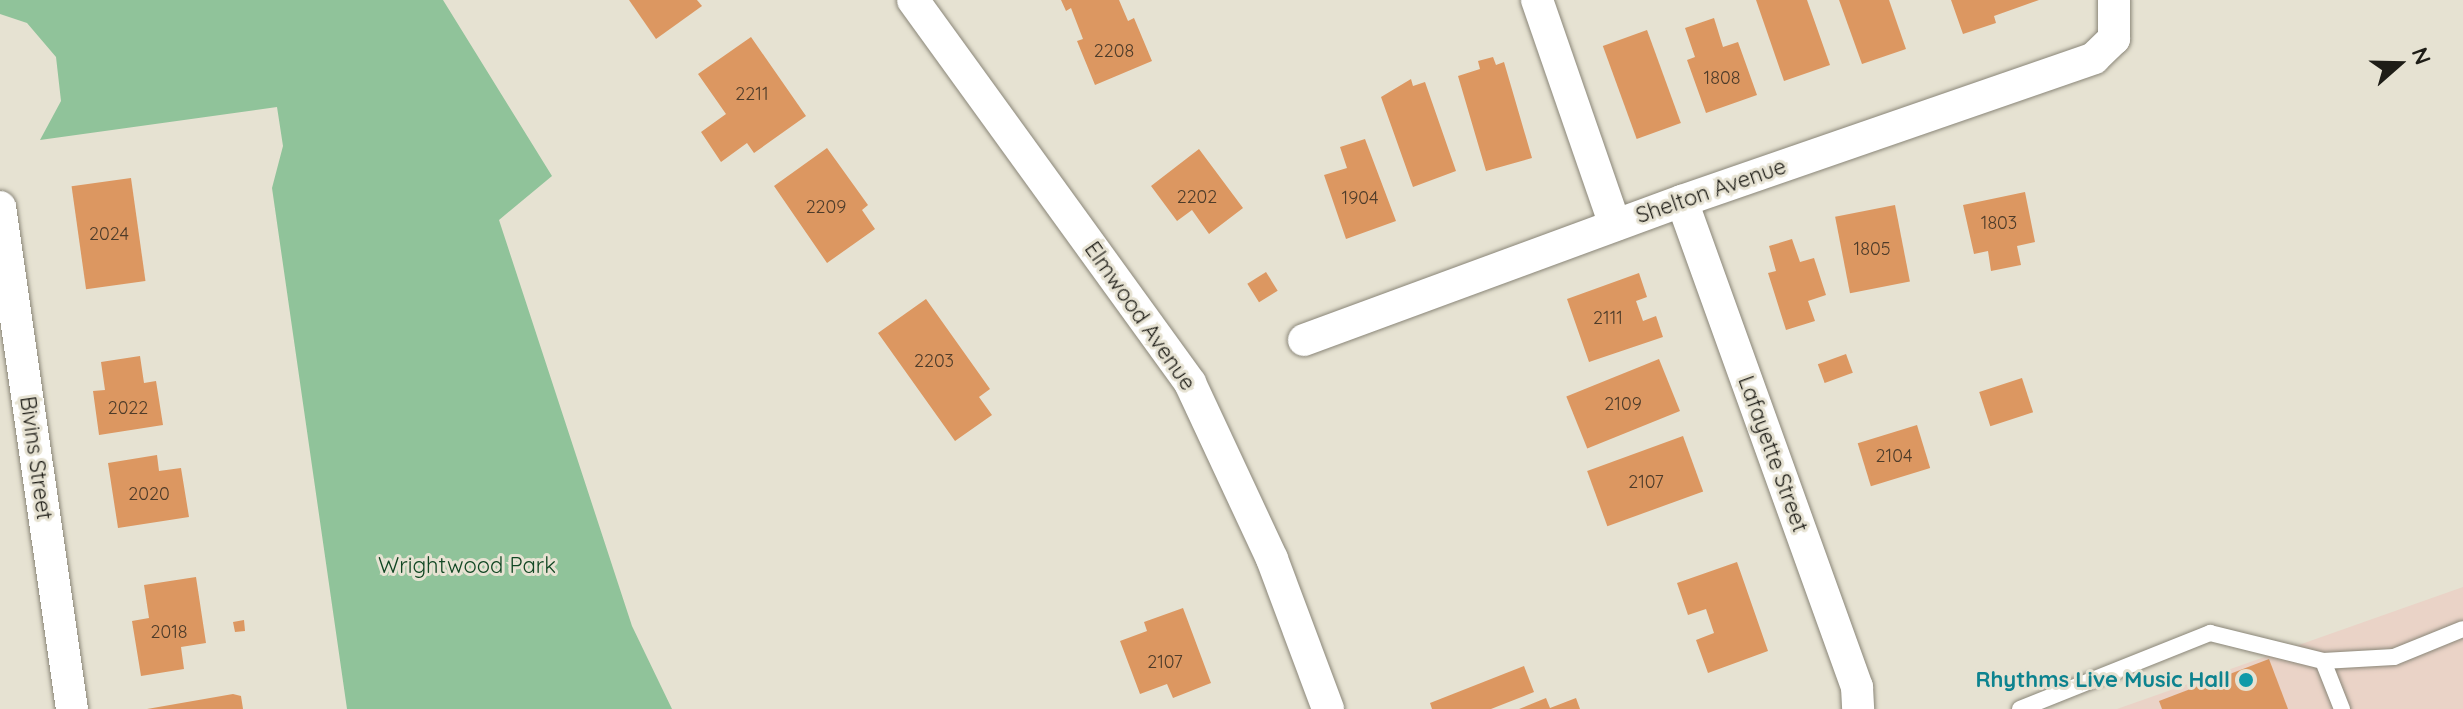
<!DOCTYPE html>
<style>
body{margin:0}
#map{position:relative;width:2463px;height:709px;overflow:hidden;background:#e6e2d2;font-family:Quicksand,sans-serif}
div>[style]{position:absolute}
.commercial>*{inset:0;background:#ead3c7}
.green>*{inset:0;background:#90c39a}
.building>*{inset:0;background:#dc9761;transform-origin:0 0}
.roads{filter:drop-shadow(0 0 2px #8a8678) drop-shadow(0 0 2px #8a8678)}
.service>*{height:16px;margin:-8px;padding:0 8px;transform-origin:8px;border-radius:8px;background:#fff}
.minor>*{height:32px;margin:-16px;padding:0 16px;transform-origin:16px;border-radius:16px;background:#fff}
.dots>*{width:22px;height:22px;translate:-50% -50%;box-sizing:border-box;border:4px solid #e6e2d2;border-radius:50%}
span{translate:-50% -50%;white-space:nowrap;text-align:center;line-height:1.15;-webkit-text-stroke:6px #e6e2d2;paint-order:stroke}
.number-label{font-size:18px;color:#4e3c2a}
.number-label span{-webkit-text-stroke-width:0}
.street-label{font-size:22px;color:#1e1d17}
.park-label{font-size:22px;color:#114723}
.culture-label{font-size:22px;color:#0d838f;font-weight:700}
.right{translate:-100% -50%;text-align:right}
.north{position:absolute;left:2359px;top:24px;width:80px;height:80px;-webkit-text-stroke:6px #e6e2d2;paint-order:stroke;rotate:70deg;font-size:22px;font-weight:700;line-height:32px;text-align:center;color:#1e1d17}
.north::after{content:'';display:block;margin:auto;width:28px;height:36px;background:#1e1d17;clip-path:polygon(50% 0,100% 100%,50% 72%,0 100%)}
</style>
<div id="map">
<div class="commercial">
<i style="clip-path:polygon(2463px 587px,2463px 709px,2117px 709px)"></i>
</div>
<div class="green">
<i style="clip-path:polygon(0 0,443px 0,552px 176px,499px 220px,632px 626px,672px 709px,347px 709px,272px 188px,283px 146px,277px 107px,40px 140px,61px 101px,56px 57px,27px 23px,0 14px)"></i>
</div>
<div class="building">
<i style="clip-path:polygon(629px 0,697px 0,702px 6px,656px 39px)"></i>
<i style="clip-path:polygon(1061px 0,1119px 0,1128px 21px,1134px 18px,1152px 61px,1095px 85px,1077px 41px,1083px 39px,1071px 8px,1066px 11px)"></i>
<i style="clip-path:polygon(1756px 0,1807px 0,1830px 65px,1784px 81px)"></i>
<i style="clip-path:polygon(1839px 0,1889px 0,1906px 49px,1862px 64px)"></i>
<i style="clip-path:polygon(1951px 0,2039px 0,1994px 16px,1996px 23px,1963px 34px)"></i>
<i style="clip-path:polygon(1714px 18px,1723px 47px,1738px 42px,1757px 95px,1706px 113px,1687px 60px,1695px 57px,1685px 28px)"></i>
<i style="left:1647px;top:30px;width:99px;height:47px;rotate:70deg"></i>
<i style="clip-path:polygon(751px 37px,806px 116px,754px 153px,747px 143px,721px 162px,701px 132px,726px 114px,698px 74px)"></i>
<i style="clip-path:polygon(1493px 57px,1496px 65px,1504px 62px,1532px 158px,1486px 171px,1458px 76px,1480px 69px,1478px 61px)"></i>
<i style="clip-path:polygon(1411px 79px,1413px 86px,1425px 82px,1456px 171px,1413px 187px,1381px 97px)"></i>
<i style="clip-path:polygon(1365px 139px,1396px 221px,1346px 239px,1324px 175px,1347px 168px,1340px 147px)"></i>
<i style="clip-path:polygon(827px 148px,868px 205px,862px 210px,875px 229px,827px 263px,774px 186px)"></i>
<i style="clip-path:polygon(1199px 149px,1243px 208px,1209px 234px,1192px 210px,1177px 221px,1151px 186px)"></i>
<i style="left:131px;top:178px;width:104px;height:60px;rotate:82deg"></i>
<i style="clip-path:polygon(2025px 192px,2035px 242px,2017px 246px,2021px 265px,1991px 271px,1988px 251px,1974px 254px,1963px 205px)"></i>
<i style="left:1895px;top:205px;width:78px;height:61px;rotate:79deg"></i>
<i style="clip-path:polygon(1792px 239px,1800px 262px,1814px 258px,1826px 295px,1808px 301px,1815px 321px,1786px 330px,1768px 273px,1776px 271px,1769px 246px)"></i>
<i style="left:1266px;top:272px;width:22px;height:22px;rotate:58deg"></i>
<i style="clip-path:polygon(1639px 273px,1647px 297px,1636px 301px,1643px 321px,1656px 316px,1663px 337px,1589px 362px,1567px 299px)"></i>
<i style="clip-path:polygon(926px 299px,990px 389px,979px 397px,992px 415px,955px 441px,878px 333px)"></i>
<i style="left:1846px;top:354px;width:20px;height:30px;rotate:70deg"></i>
<i style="clip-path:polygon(140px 356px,144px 383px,156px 381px,163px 425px,99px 435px,93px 391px,105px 390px,101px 362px)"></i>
<i style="left:1659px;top:359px;width:56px;height:100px;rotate:68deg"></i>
<i style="left:2022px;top:378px;width:36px;height:45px;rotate:72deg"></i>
<i style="left:1917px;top:425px;width:45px;height:62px;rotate:73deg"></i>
<i style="left:1683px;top:436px;width:59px;height:102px;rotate:70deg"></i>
<i style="clip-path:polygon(157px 455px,159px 471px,181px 468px,189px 517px,118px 528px,108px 463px)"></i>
<i style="clip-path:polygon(1737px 562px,1768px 651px,1708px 673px,1696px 640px,1714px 633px,1706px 609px,1688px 615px,1677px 583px)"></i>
<i style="clip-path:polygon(196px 577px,206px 643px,181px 647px,184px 669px,141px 676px,132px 621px,149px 618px,144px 585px)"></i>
<i style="clip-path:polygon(1183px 608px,1211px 683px,1173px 698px,1167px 684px,1140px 694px,1120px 641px,1147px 631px,1144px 622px)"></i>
<i style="clip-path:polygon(244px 620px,245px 631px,235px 632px,233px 622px)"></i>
<i style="clip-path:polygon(2269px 659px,2288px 709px,2162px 709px,2159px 701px)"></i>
<i style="clip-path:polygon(1524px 666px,1534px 692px,1491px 709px,1432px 709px,1430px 703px)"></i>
<i style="clip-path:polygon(233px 694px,241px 696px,243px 709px,147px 709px)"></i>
<i style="clip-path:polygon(1546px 698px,1550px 708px,1576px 698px,1580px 709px,1519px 709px)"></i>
</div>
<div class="roads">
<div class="service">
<i style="left:2323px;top:661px;width:71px;rotate:-3.2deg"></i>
<i style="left:2394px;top:657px;width:74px;rotate:-22.1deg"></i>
<i style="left:2020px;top:709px;width:205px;rotate:-21.8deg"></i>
<i style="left:2210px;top:633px;width:116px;rotate:13.9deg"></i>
<i style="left:2323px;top:661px;width:52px;rotate:68.4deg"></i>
</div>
<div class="minor">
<i style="left:913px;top:0;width:473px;rotate:54.1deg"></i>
<i style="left:1190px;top:383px;width:194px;rotate:65deg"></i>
<i style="left:1272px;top:559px;width:160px;rotate:69.5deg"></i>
<i style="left:1537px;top:0;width:238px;rotate:70.9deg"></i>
<i style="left:1682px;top:201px;width:517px;rotate:70.2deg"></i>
<i style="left:1857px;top:687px;width:22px;rotate:87deg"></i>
<i style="left:0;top:207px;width:507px;rotate:81.84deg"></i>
<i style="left:1304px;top:340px;width:403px;rotate:-20.2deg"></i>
<i style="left:1682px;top:201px;width:436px;rotate:-19.1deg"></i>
<i style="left:2094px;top:58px;width:28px;rotate:-44deg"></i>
<i style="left:2114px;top:39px;width:39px;rotate:-90deg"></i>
</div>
</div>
<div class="dots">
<i style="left:2246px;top:680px;background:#0f9aa8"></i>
</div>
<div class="number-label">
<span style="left:1114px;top:51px">2208</span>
<span style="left:1722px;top:78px">1808</span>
<span style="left:752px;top:94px">2211</span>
<span style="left:1197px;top:197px">2202</span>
<span style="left:1360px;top:198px">1904</span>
<span style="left:826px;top:207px">2209</span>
<span style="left:1999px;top:223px">1803</span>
<span style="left:109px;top:234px">2024</span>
<span style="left:1872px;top:249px">1805</span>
<span style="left:1608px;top:318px">2111</span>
<span style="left:934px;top:361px">2203</span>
<span style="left:1623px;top:404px">2109</span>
<span style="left:128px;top:408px">2022</span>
<span style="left:1894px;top:456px">2104</span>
<span style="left:1646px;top:482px">2107</span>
<span style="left:149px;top:494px">2020</span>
<span style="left:169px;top:632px">2018</span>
<span style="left:1165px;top:662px">2107</span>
</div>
<div class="street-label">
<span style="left:1711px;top:191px;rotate:-19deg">Shelton Avenue</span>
<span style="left:1140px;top:316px;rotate:55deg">Elmwood Avenue</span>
<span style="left:1773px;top:454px;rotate:70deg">Lafayette Street</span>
<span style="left:36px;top:458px;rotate:82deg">Bivins Street</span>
</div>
<div class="park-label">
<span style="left:467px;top:566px">Wrightwood Park</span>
</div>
<div class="culture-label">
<span class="right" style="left:2230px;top:680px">Rhythms Live Music Hall</span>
</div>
<div class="north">N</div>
</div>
